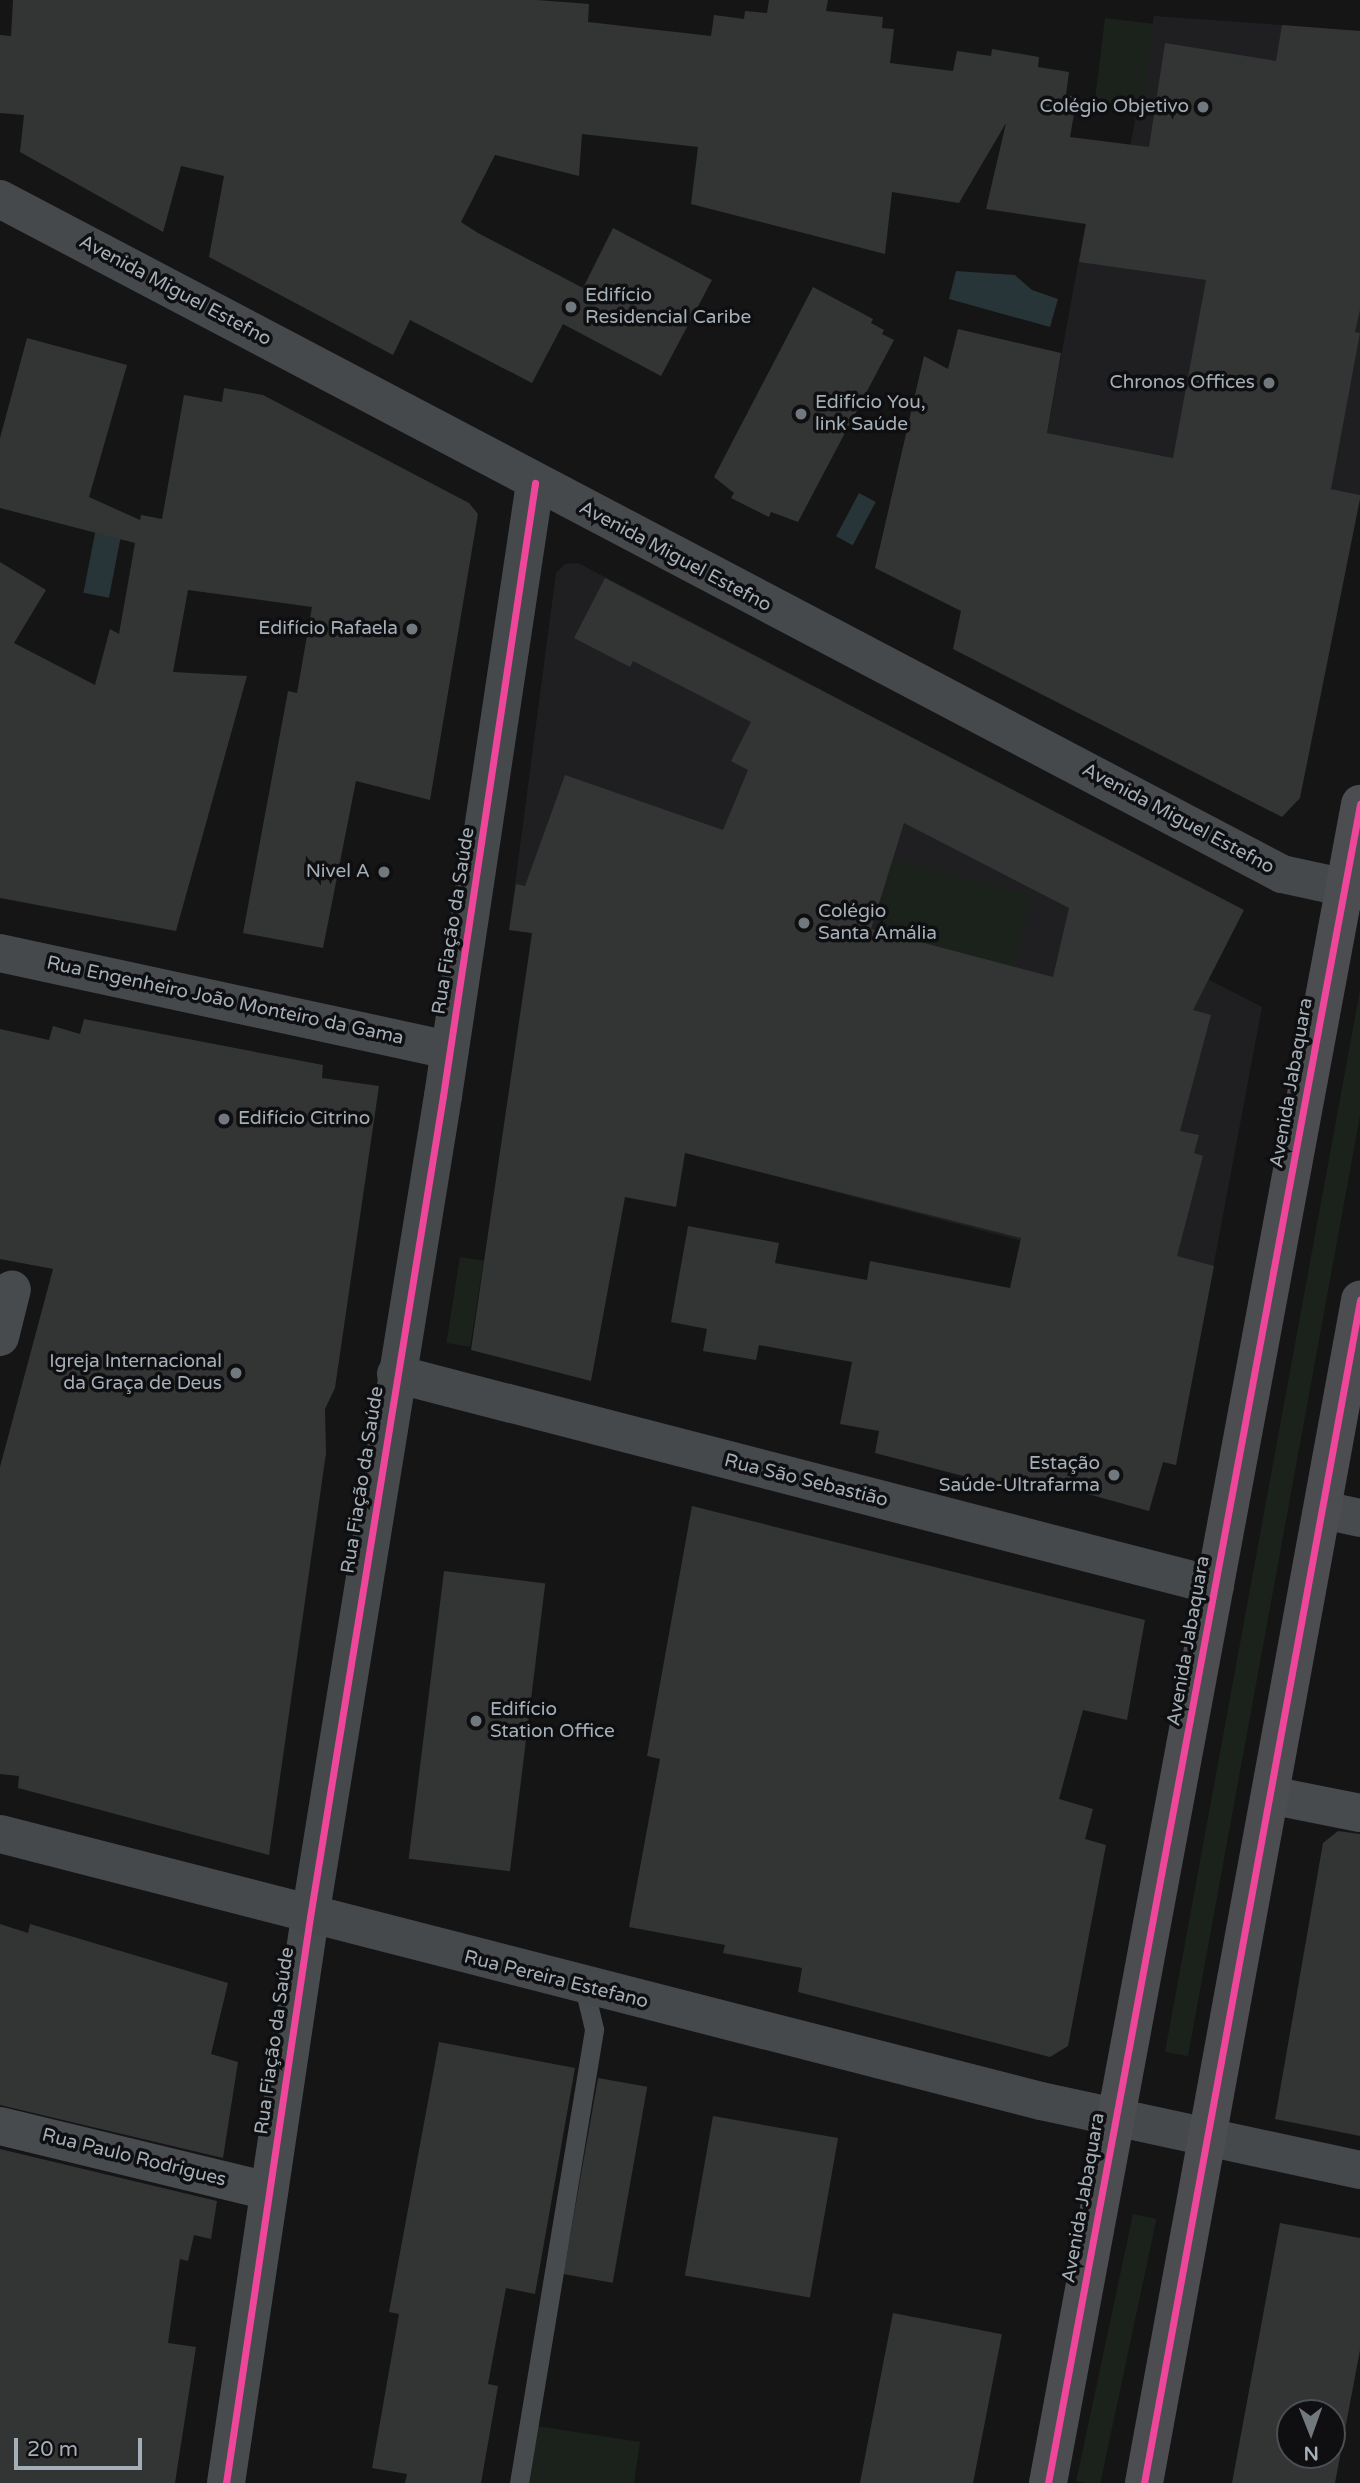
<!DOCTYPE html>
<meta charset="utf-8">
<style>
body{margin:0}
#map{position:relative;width:1360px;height:2483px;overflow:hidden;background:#151515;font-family:"Varela Round",sans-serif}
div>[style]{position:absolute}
.built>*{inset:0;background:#1f1f21}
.green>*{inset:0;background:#1b221b;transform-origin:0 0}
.water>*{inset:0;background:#273438;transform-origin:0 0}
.building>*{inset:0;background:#333434;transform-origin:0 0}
.lane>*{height:19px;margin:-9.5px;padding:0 9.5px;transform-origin:9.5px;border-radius:9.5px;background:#484b4e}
.street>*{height:38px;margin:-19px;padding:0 19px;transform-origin:19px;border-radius:19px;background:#484b4e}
.secondary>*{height:38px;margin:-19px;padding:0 19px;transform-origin:19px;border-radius:19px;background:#46494c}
.primary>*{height:38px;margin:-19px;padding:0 19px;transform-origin:19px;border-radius:19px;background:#4b4d50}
.cycleway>*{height:7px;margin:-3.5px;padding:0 3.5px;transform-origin:3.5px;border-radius:3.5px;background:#ed469a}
.dots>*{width:19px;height:19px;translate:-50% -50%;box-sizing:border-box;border:4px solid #0f0f11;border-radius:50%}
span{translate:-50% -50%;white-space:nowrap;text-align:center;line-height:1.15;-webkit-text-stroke:7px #0f0f11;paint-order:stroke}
.poi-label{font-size:19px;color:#a4afb7}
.right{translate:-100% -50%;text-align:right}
.left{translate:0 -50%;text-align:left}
.street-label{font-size:19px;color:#a4afb7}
.north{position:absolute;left:1276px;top:2399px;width:70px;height:70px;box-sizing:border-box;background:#0f0f11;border:2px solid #4b4f53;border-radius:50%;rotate:179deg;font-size:19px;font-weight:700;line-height:28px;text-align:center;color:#a4afb7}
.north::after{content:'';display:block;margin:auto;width:24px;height:32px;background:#72797e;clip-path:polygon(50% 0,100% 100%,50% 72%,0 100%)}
.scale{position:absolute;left:14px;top:2438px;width:128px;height:32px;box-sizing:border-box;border:4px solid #a4afb7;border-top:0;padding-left:9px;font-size:21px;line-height:24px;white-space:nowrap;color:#a4afb7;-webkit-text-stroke:5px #0f0f11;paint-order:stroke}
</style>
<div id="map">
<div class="built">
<i style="clip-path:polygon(1154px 16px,1282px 25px,1360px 224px,1360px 495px,1047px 433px,1092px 188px,1122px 191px)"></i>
<i style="clip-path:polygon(578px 563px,843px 701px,837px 712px,880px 810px,1262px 1007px,1209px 1290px,755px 1171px,557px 937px,509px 930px,556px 573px,565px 564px)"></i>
</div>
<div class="green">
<i style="left:1105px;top:18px;width:48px;height:84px;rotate:7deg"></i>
<i style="left:894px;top:859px;width:143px;height:73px;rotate:15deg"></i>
<i style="clip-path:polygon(1360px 990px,1360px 1116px,1188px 2056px,1165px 2052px)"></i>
<i style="left:460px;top:1257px;width:24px;height:87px;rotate:9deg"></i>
<i style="left:1133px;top:2214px;width:24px;height:273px;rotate:12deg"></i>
<i style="clip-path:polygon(537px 2426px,640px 2442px,634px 2483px,528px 2483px)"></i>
</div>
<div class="water">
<i style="clip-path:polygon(956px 271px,1015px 275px,1032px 290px,1058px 299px,1050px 327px,949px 299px)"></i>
<i style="left:859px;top:493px;width:19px;height:49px;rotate:28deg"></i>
<i style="left:96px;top:528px;width:26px;height:66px;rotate:11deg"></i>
</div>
<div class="building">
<i style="clip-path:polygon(13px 0,537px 0,589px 4px,588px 22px,711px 36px,714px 15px,744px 19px,745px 11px,767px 13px,769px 0,828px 0,826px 11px,883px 17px,882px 28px,894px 29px,890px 63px,953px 71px,957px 51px,991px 56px,992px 49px,1039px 57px,1038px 67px,1069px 72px,1066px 95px,1077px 97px,1070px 137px,1149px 147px,1165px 43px,1276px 61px,1282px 25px,1360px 31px,1360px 310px,1355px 332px,1360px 333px,1331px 489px,1360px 495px,1360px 499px,1300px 798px,1282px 817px,953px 649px,961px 611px,875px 568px,924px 356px,948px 369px,958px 329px,1061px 353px,1047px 433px,1173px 458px,1206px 280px,1079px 262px,1086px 224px,986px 209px,1006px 123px,959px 203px,892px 192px,885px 254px,691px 204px,698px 147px,582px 134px,579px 176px,495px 155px,461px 222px,478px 233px,583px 288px,613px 228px,712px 280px,661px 376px,563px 324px,532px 383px,410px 320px,393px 355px,209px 257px,224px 176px,181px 166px,163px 232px,20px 152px,24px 115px,0 113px,0 35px,11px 36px)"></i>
<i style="clip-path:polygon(813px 287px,873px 319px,871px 323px,884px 330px,882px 334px,894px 340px,798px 522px,771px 512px,769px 517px,731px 498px,734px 493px,714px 477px)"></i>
<i style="clip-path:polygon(27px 338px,127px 365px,89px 497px,140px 520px,141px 515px,162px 519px,184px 395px,222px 402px,224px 388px,263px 395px,469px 503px,478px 514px,430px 800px,356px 781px,323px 948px,243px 933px,288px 691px,297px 693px,312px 607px,188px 590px,173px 672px,247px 676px,176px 931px,0 898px,0 562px,46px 590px,14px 643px,95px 685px,110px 629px,119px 634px,135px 543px,0 508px,0 438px)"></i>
<i style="clip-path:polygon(evenodd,605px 578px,1244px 910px,1193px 1010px,1211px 1015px,1180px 1131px,1199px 1135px,1194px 1153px,1203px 1156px,1177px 1256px,1214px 1266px,1176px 1465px,1163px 1462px,1149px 1511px,1012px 1473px,1009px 1488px,875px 1453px,879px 1431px,840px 1424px,852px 1362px,759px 1345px,756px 1360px,703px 1351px,707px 1329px,671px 1322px,688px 1226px,779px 1243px,775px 1263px,867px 1280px,870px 1261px,1010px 1288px,1021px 1238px,685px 1153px,676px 1207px,625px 1197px,591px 1381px,471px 1350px,532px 933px,509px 930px,516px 884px,525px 886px,565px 775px,723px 830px,748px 770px,731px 761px,751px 722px,633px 661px,630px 667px,574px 638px,605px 578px,904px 823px,1069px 908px,1053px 977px,871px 929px,904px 823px)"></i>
<i style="clip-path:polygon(84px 1019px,323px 1065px,322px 1078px,379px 1086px,335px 1388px,325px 1409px,326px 1453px,269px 1855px,18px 1788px,19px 1776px,0 1774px,0 1467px,53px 1269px,0 1259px,0 1029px,49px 1040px,53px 1026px,80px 1034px)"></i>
<i style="clip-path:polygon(692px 1506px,1145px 1620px,1127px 1720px,1083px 1710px,1059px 1799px,1093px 1809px,1085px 1839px,1106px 1845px,1068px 2046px,1050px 2057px,798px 1992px,802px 1968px,723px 1953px,725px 1945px,629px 1927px,660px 1759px,647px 1756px)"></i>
<i style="left:444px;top:1571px;width:102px;height:290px;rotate:7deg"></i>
<i style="clip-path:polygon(1338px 1831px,1360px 1834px,1360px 2136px,1275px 2119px,1323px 1843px)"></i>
<i style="clip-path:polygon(0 1924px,28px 1933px,30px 1924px,228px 1983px,211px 2054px,238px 2062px,223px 2158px,0 2105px)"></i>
<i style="clip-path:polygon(439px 2042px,575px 2068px,535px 2294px,506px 2288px,488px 2384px,498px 2386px,481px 2483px,405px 2483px,407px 2474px,372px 2468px,399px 2314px,389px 2312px)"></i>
<i style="left:598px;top:2078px;width:50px;height:199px;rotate:10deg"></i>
<i style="left:713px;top:2116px;width:127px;height:162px;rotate:10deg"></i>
<i style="clip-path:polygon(0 2149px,217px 2201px,211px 2239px,194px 2235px,188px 2261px,180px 2259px,168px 2343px,196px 2347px,175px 2483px,0 2483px)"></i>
<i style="clip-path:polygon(evenodd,1280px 2223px,1360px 2238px,1360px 2350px,1335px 2483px,1232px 2483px,1280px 2223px,1290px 2413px,1332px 2413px,1332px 2455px,1290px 2455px,1290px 2413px)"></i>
<i style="left:893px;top:2313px;width:111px;height:173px;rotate:11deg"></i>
</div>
<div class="lane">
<i style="left:519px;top:2483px;width:460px;rotate:-80.6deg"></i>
<i style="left:594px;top:2029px;width:43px;rotate:-103.4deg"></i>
</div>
<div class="street">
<i style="left:0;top:1337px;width:49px;rotate:-76deg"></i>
<i style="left:1323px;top:1510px;width:38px;rotate:12deg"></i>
<i style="left:1270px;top:1795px;width:92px;rotate:11.3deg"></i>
<i style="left:0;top:2126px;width:277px;rotate:13.6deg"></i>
<i style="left:226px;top:2483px;width:572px;rotate:-81.56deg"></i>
</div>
<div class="secondary">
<i style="left:0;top:199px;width:1449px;rotate:27.77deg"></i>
<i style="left:1282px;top:874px;width:80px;rotate:12.3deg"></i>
<i style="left:0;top:953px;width:460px;rotate:12.2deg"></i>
<i style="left:396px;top:1374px;width:846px;rotate:14.51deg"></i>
<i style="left:0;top:1834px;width:1075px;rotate:14.39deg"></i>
<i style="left:1041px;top:2101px;width:326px;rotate:12.2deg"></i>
<i style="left:310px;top:1917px;width:832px;rotate:-80.8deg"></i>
<i style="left:443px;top:1096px;width:620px;rotate:-81.46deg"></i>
</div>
<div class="primary">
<i style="left:1048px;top:2483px;width:1708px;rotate:-79.47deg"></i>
<i style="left:1144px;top:2483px;width:1203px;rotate:-79.65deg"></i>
</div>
<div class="cycleway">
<i style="left:226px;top:2483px;width:572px;rotate:-81.56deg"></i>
<i style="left:310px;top:1917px;width:832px;rotate:-80.8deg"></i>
<i style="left:443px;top:1096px;width:620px;rotate:-81.46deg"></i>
<i style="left:1048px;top:2483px;width:1708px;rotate:-79.47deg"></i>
<i style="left:1144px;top:2483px;width:1203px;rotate:-79.65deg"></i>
</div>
<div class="dots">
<i style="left:1203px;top:107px;background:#72797e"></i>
<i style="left:571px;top:307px;background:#72797e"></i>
<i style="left:1269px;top:383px;background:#72797e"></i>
<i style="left:801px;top:414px;background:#72797e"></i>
<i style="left:412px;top:629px;background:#72797e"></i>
<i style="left:384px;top:872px;background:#72797e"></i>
<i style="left:804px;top:923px;background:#72797e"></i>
<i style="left:224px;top:1119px;background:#72797e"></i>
<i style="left:236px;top:1373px;background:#72797e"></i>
<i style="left:1114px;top:1475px;background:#72797e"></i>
<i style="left:476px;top:1721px;background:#72797e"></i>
</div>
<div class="poi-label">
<span class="right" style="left:1189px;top:107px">Colégio Objetivo</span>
<span class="left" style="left:585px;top:307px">Edifício<br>Residencial Caribe</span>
<span class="right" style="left:1255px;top:383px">Chronos Offices</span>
<span class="left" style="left:815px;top:414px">Edifício You,<br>link Saúde</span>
<span class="right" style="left:398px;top:629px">Edifício Rafaela</span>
<span class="right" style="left:370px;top:872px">Nivel A</span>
<span class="left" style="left:818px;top:923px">Colégio<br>Santa Amália</span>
<span class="left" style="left:238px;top:1119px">Edifício Citrino</span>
<span class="right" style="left:222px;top:1373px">Igreja Internacional<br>da Graça de Deus</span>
<span class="right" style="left:1100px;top:1475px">Estação<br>Saúde-Ultrafarma</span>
<span class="left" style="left:490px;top:1721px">Edifício<br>Station Office</span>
</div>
<div class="street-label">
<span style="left:175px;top:291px;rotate:28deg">Avenida Miguel Estefno</span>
<span style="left:675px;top:557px;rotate:28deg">Avenida Miguel Estefno</span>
<span style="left:1178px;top:819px;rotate:28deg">Avenida Miguel Estefno</span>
<span style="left:454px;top:921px;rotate:-81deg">Rua Fiação da Saúde</span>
<span style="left:225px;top:1001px;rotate:12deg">Rua Engenheiro João Monteiro da Gama</span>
<span style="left:1292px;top:1083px;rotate:-80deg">Avenida Jabaquara</span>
<span style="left:363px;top:1480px;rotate:-81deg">Rua Fiação da Saúde</span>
<span style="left:806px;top:1481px;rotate:14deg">Rua São Sebastião</span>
<span style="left:1189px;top:1641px;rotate:-80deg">Avenida Jabaquara</span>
<span style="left:556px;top:1980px;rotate:14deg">Rua Pereira Estefano</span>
<span style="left:275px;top:2041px;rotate:-82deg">Rua Fiação da Saúde</span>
<span style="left:134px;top:2158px;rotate:14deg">Rua Paulo Rodrigues</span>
<span style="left:1084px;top:2198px;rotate:-80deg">Avenida Jabaquara</span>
</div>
<div class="north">N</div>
<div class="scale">20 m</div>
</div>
